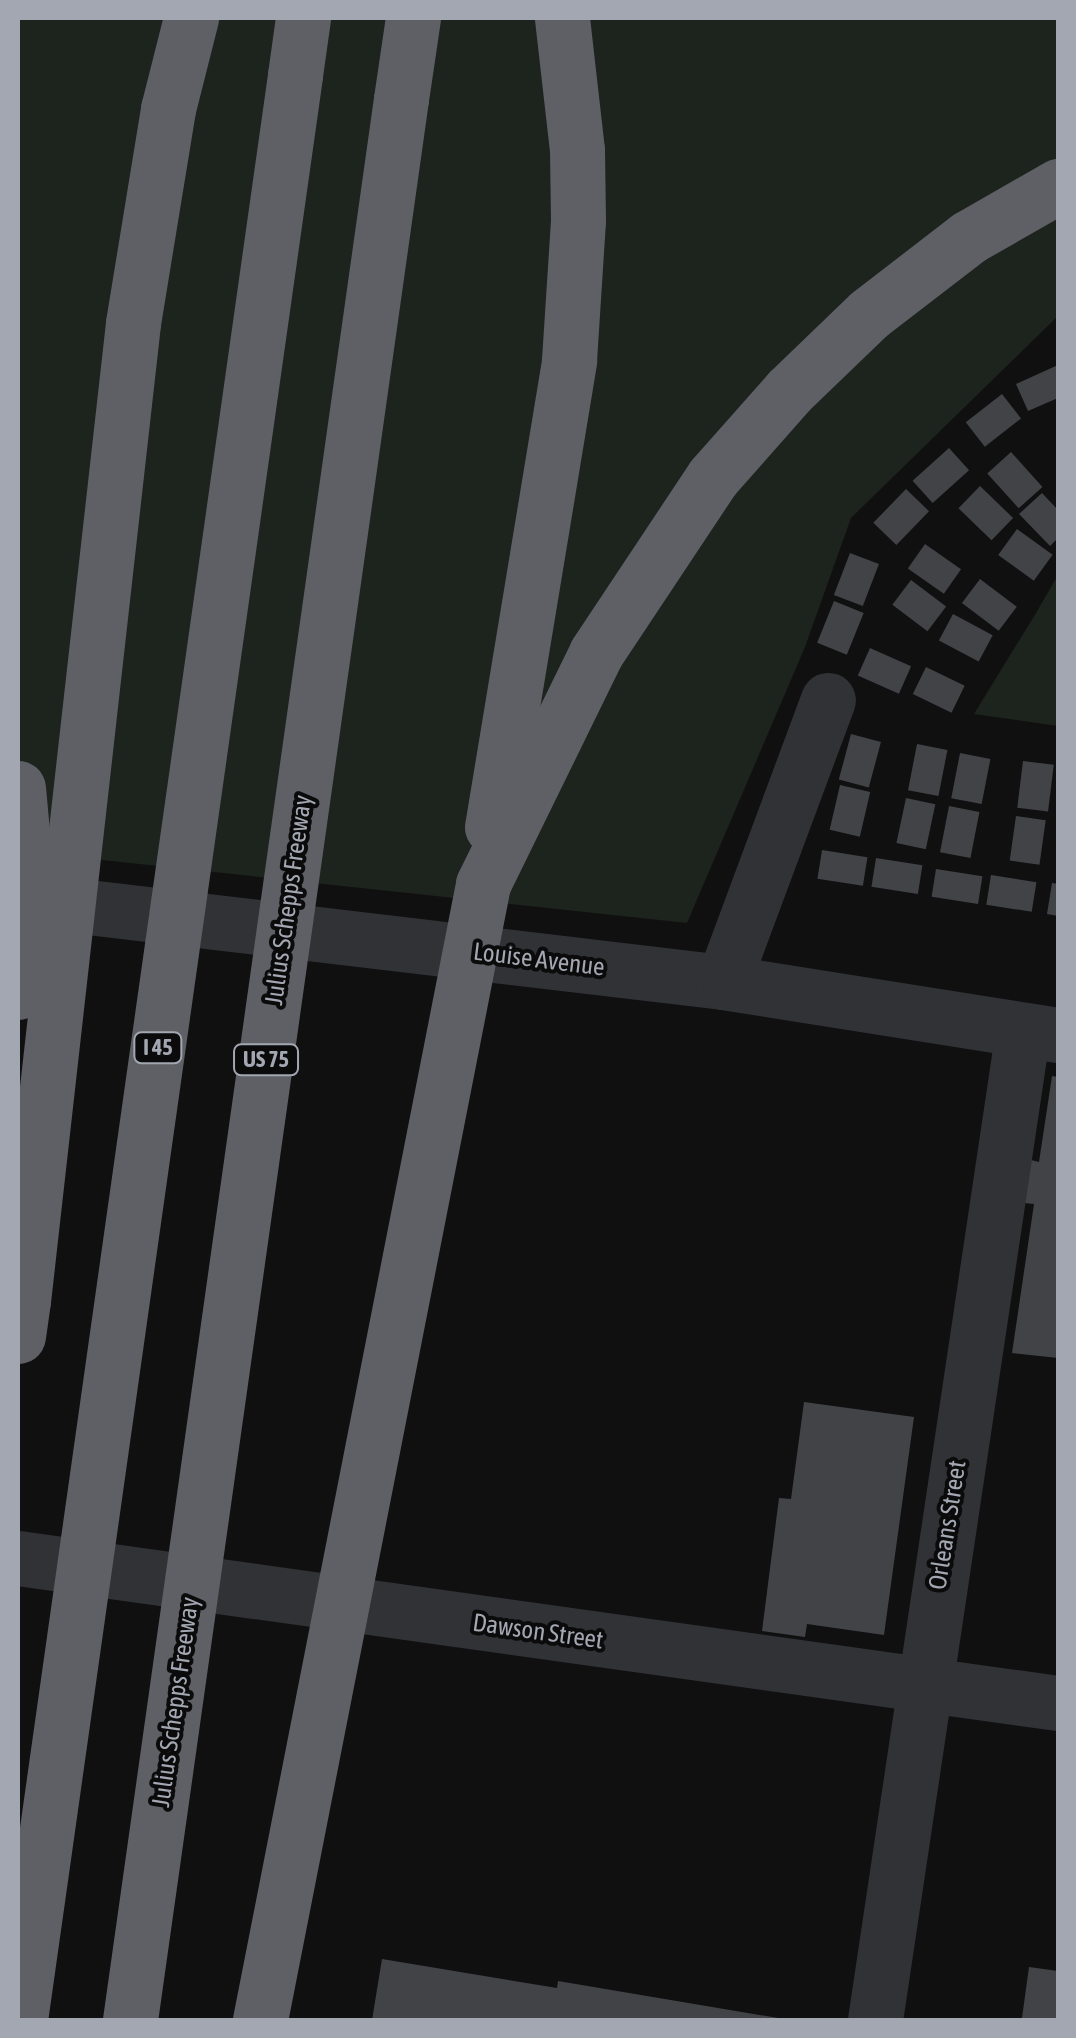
<!DOCTYPE html>
<style>
body{margin:0}
#map{position:relative;width:1076px;height:2038px;overflow:hidden;background:#101011;font-family:"Asap Condensed",sans-serif}
div>[style]{position:absolute}
.green>*{inset:0;background:#1d231d}
.building>*{inset:0;background:#414347;transform-origin:0 0}
.minor>*{height:55px;margin:-27.5px;padding:0 27.5px;transform-origin:27.5px;border-radius:27.5px;background:#313236}
.highway>*{height:55px;margin:-27.5px;padding:0 27.5px;transform-origin:27.5px;border-radius:27.5px;background:#5e6066}
.highway-bridge>*{height:55px;margin:-27.5px;padding:0 27.5px;transform-origin:27.5px;border-radius:27.5px;background:#5e6066}
span{translate:-50% -50%;white-space:nowrap;text-align:center;line-height:1.15;-webkit-text-stroke:8px #0b0b0c;paint-order:stroke}
.shield-label span{padding:2px 8px;background:#0b0b0c;border:2px solid;border-radius:8px;-webkit-text-stroke-width:0}
.shield-label{font-size:22px;color:#a2a7b1;font-weight:700}
.street-label{font-size:25px;color:#a2a7b1}
.frame{position:absolute;inset:0;border:20px solid #a2a7b1;pointer-events:none}
</style>
<div id="map">
<div class="green">
<i style="clip-path:polygon(18px 18px,1058px 18px,1058px 316px,851px 518px,805px 647px,687px 923px,18px 851px)"></i>
<i style="clip-path:polygon(1058px 575px,1058px 726px,974px 714px,1036px 613px)"></i>
</div>
<div class="building">
<i style="clip-path:polygon(1058px 365px,1058px 398px,1028px 411px,1016px 384px)"></i>
<i style="left:1002px;top:394px;width:31px;height:46px;rotate:52deg"></i>
<i style="left:949px;top:448px;width:30px;height:49px;rotate:48deg"></i>
<i style="left:1011px;top:452px;width:47px;height:32px;rotate:48deg"></i>
<i style="left:980px;top:486px;width:46px;height:31px;rotate:44deg"></i>
<i style="left:906px;top:489px;width:32px;height:47px;rotate:44deg"></i>
<i style="clip-path:polygon(1042px 493px,1058px 510px,1058px 538px,1050px 546px,1019px 514px)"></i>
<i style="left:1017px;top:529px;width:44px;height:32px;rotate:36deg"></i>
<i style="left:925px;top:544px;width:44px;height:30px;rotate:35deg"></i>
<i style="left:850px;top:553px;width:31px;height:45px;rotate:21deg"></i>
<i style="left:980px;top:579px;width:46px;height:30px;rotate:37deg"></i>
<i style="left:911px;top:580px;width:44px;height:31px;rotate:37deg"></i>
<i style="left:834px;top:601px;width:32px;height:45px;rotate:22deg"></i>
<i style="left:953px;top:614px;width:45px;height:30px;rotate:28deg"></i>
<i style="left:870px;top:648px;width:45px;height:30px;rotate:24deg"></i>
<i style="left:926px;top:667px;width:43px;height:30px;rotate:26deg"></i>
<i style="left:851px;top:734px;width:31px;height:47px;rotate:15deg"></i>
<i style="left:917px;top:744px;width:31px;height:47px;rotate:11deg"></i>
<i style="left:960px;top:753px;width:31px;height:46px;rotate:11deg"></i>
<i style="left:1023px;top:761px;width:31px;height:47px;rotate:7deg"></i>
<i style="left:840px;top:785px;width:31px;height:46px;rotate:13deg"></i>
<i style="left:906px;top:798px;width:30px;height:46px;rotate:12deg"></i>
<i style="left:949px;top:806px;width:31px;height:47px;rotate:11deg"></i>
<i style="left:1016px;top:816px;width:30px;height:45px;rotate:8deg"></i>
<i style="left:822px;top:850px;width:46px;height:29px;rotate:9deg"></i>
<i style="left:876px;top:858px;width:47px;height:29px;rotate:9deg"></i>
<i style="left:936px;top:869px;width:47px;height:28px;rotate:9deg"></i>
<i style="left:991px;top:875px;width:46px;height:30px;rotate:9deg"></i>
<i style="clip-path:polygon(1052px 883px,1058px 884px,1058px 916px,1047px 914px)"></i>
<i style="clip-path:polygon(1052px 1076px,1058px 1077px,1058px 1358px,1012px 1353px,1034px 1204px,1024px 1203px,1031px 1160px,1039px 1162px)"></i>
<i style="clip-path:polygon(804px 1402px,914px 1417px,884px 1635px,807px 1624px,805px 1637px,762px 1631px,779px 1498px,791px 1499px)"></i>
<i style="clip-path:polygon(382px 1959px,557px 1988px,558px 1981px,790px 2020px,372px 2020px)"></i>
<i style="clip-path:polygon(1029px 1967px,1058px 1971px,1058px 2020px,1022px 2018px)"></i>
</div>
<div class="minor">
<i style="left:20px;top:899px;width:708px;rotate:6.73deg"></i>
<i style="left:723px;top:982px;width:339px;rotate:9deg"></i>
<i style="left:723px;top:982px;width:301px;rotate:-69.6deg"></i>
<i style="left:18px;top:1558px;width:1050px;rotate:7.94deg"></i>
<i style="left:875px;top:2020px;width:1001px;rotate:-81.5deg"></i>
</div>
<div class="highway">
<i style="left:295px;top:75px;width:58px;rotate:-82deg"></i>
<i style="left:401px;top:99px;width:82px;rotate:-81.6deg"></i>
<i style="left:492px;top:827px;width:473px;rotate:-80.6deg"></i>
<i style="left:569px;top:360px;width:139px;rotate:-86.3deg"></i>
<i style="left:578px;top:221px;width:71px;rotate:-90.8deg"></i>
<i style="left:577px;top:150px;width:133px;rotate:-96.5deg"></i>
<i style="left:483px;top:884px;width:257px;rotate:-63.9deg"></i>
<i style="left:596px;top:653px;width:211px;rotate:-56.4deg"></i>
<i style="left:713px;top:477px;width:115px;rotate:-48.5deg"></i>
<i style="left:789px;top:391px;width:111px;rotate:-43.9deg"></i>
<i style="left:869px;top:314px;width:126px;rotate:-37.6deg"></i>
<i style="left:969px;top:237px;width:103px;rotate:-29.8deg"></i>
<i style="left:18px;top:1336px;width:35px;rotate:-82deg"></i>
</div>
<div class="highway-bridge">
<i style="left:18px;top:788px;width:44px;rotate:84.8deg"></i>
<i style="left:22px;top:832px;width:160px;rotate:91.4deg"></i>
<i style="left:23px;top:1301px;width:984px;rotate:-83.58deg"></i>
<i style="left:133px;top:323px;width:217px;rotate:-80.7deg"></i>
<i style="left:168px;top:109px;width:94px;rotate:-75.8deg"></i>
<i style="left:20px;top:2020px;width:1964px;rotate:-81.95deg"></i>
<i style="left:130px;top:2020px;width:1940px;rotate:-81.97deg"></i>
<i style="left:260px;top:2020px;width:1158px;rotate:-78.89deg"></i>
</div>
<div class="shield-label">
<span style="left:158px;top:1048px">I 45</span>
<span style="left:266px;top:1060px">US 75</span>
</div>
<div class="street-label">
<span style="left:288px;top:900px;rotate:-82deg">Julius Schepps Freeway</span>
<span style="left:539px;top:959px;rotate:7deg">Louise Avenue</span>
<span style="left:947px;top:1525px;rotate:-81deg">Orleans Street</span>
<span style="left:538px;top:1631px;rotate:8deg">Dawson Street</span>
<span style="left:175px;top:1702px;rotate:-82deg">Julius Schepps Freeway</span>
</div>
<div class="frame"></div>
</div>
